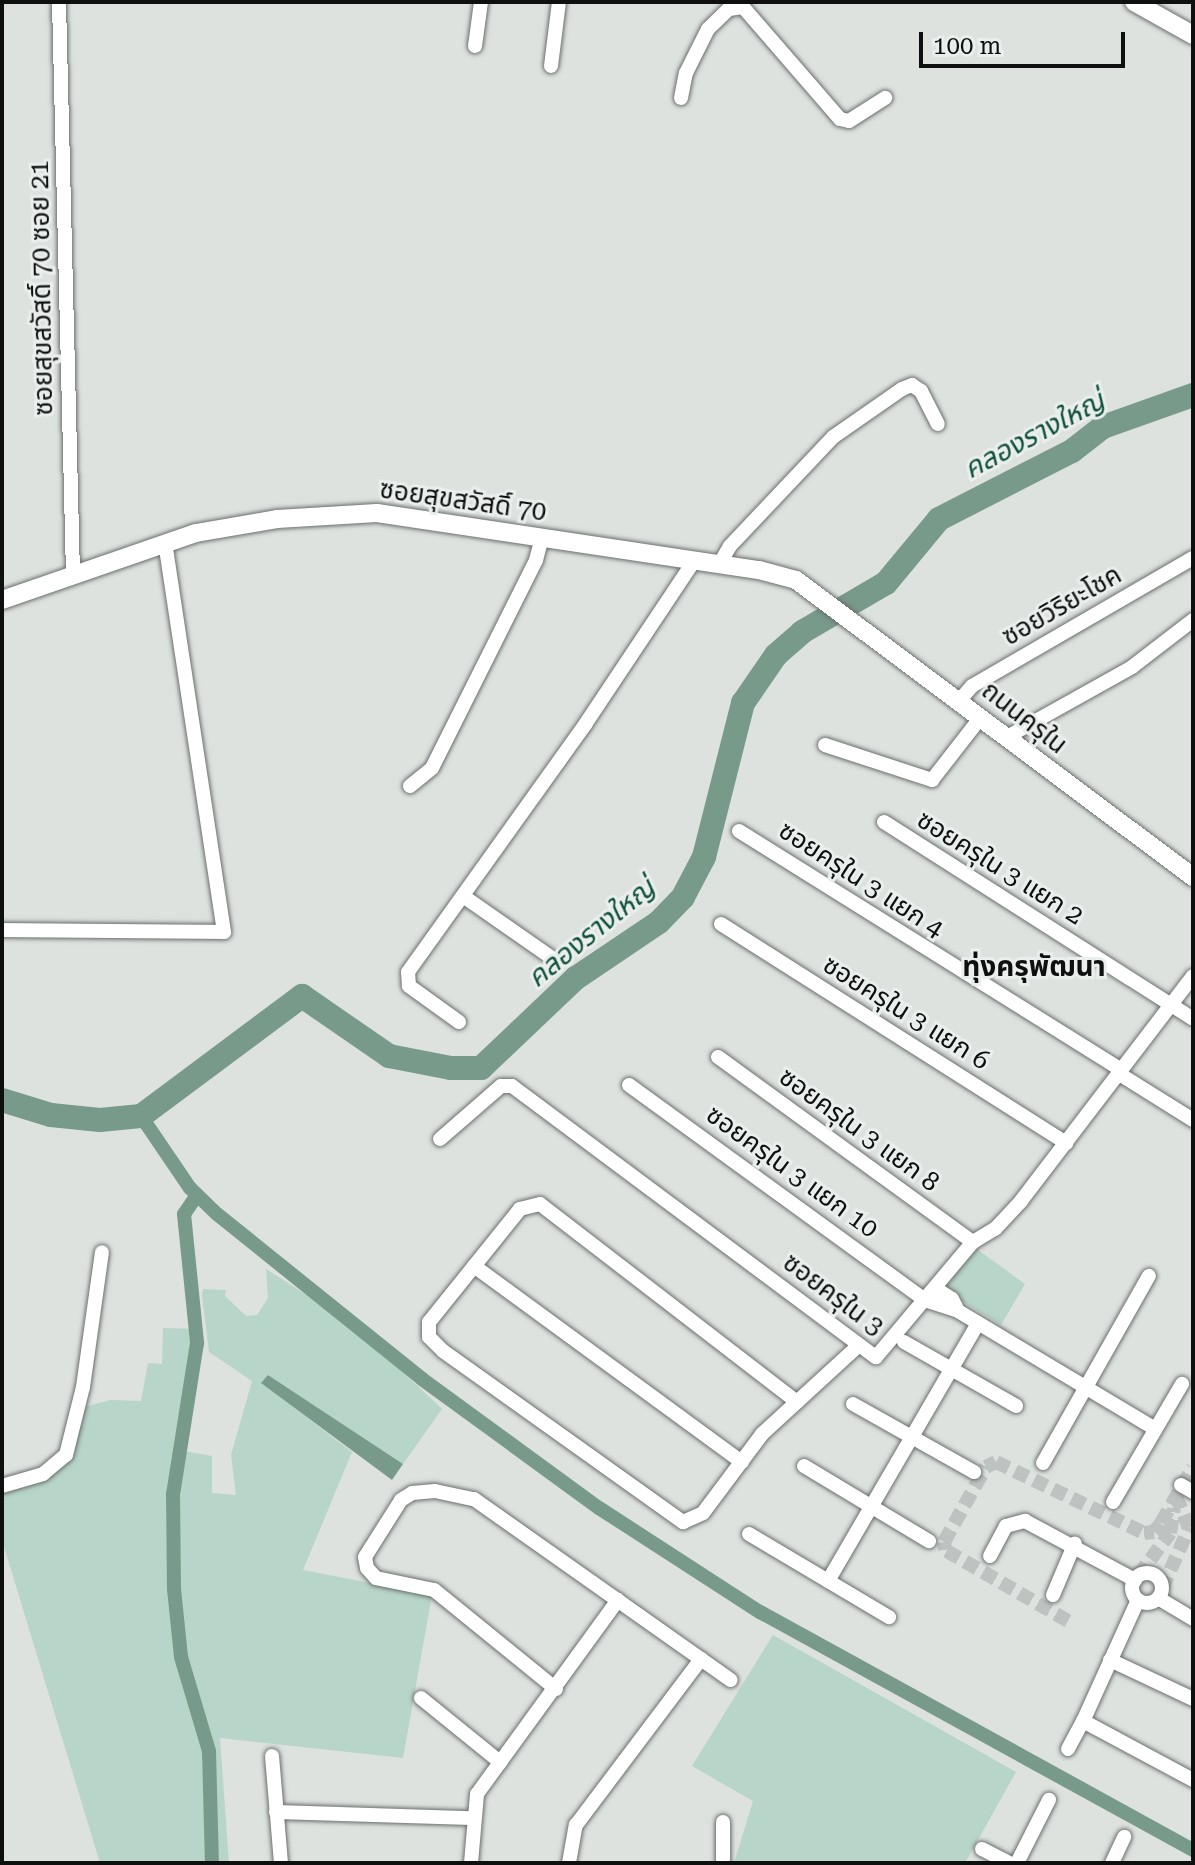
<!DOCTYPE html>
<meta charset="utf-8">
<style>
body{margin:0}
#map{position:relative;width:1195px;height:1865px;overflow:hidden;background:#dde2df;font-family:"Roboto Serif","Noto Sans Thai",serif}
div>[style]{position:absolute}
.green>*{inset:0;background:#b7d5c8}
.water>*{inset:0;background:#789a8b}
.canal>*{height:14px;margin:-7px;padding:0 7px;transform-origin:7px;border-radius:7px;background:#789a8b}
.river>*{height:24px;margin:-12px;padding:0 12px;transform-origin:12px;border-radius:12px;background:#789a8b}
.street-tunnel>*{height:14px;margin-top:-7px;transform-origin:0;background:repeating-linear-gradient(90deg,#bec2c0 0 14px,transparent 0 21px)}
.roads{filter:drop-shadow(0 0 2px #6b6f6d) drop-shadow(0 0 2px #6b6f6d)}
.street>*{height:14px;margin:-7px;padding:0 7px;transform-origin:7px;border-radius:7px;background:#fff}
.street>.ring{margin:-7px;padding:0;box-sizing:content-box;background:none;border:14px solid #fff;border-radius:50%}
.secondary>*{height:18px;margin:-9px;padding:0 9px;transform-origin:9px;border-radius:9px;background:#fff}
span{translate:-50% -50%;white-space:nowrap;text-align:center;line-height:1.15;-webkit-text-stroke:6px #eaefed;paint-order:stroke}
.street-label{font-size:26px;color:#0e100f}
.water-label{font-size:28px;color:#10513c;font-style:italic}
.neighbourhood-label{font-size:28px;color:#0e100f;font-weight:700}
.frame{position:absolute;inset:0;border:4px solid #0e100f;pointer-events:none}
.scale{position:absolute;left:919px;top:32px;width:206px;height:36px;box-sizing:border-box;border:4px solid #0e100f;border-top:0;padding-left:10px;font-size:24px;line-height:28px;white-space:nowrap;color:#0e100f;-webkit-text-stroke:6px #eaefed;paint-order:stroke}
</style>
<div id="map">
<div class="green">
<i style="clip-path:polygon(974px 1247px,1025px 1284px,1001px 1325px,947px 1292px,946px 1279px)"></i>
<i style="clip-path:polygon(266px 1269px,351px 1323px,442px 1409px,403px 1464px,268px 1375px,262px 1383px,352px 1452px,303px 1570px,432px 1595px,403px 1758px,220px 1738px,229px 1863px,100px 1863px,2px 1540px,2px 1493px,44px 1478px,85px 1407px,110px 1400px,141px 1401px,148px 1363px,162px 1364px,163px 1328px,198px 1329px,199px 1362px,184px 1451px,212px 1456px,212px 1493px,236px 1495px,231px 1455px,252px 1381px,209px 1352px,202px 1295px,203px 1289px,226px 1290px,225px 1296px,246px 1316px,257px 1315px,268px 1298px)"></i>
<i style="clip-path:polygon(773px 1635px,1016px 1772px,965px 1863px,734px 1863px,753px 1801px,692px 1766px)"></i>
</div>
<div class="water">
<i style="clip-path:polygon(268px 1375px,403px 1464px,392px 1480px,261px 1383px)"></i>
</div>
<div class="canal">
<i style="left:141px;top:1116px;width:87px;rotate:55.8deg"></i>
<i style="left:190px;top:1188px;width:37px;rotate:44deg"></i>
<i style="left:217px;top:1214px;width:263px;rotate:38.8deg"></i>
<i style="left:422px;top:1379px;width:219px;rotate:36.1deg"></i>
<i style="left:599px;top:1508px;width:192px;rotate:32.9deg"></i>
<i style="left:760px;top:1612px;width:494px;rotate:28.8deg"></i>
<i style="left:197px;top:1195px;width:23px;rotate:124deg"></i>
<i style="left:184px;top:1214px;width:130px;rotate:84.2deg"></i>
<i style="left:197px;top:1343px;width:153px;rotate:99deg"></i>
<i style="left:173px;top:1494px;width:95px;rotate:89.4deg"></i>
<i style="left:174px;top:1589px;width:68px;rotate:84.1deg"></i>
<i style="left:181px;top:1657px;width:98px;rotate:73.4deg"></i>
<i style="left:209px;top:1751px;width:112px;rotate:88.5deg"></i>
</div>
<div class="river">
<i style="left:2px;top:1100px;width:51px;rotate:17deg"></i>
<i style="left:51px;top:1115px;width:49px;rotate:5.8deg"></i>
<i style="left:100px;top:1120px;width:41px;rotate:-5.6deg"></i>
<i style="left:141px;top:1116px;width:201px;rotate:-36.7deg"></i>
<i style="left:302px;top:996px;width:106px;rotate:34.6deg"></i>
<i style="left:389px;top:1056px;width:63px;rotate:11deg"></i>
<i style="left:451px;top:1068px;width:30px"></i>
<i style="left:481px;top:1068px;width:131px;rotate:-43.5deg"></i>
<i style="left:576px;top:978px;width:100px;rotate:-34deg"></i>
<i style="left:659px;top:922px;width:35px;rotate:-46deg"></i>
<i style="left:683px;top:897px;width:45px;rotate:-62.3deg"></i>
<i style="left:704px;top:857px;width:159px;rotate:-75.8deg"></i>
<i style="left:743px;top:703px;width:58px;rotate:-55.5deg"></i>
<i style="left:776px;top:655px;width:35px;rotate:-41deg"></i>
<i style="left:802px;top:632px;width:97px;rotate:-30.3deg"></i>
<i style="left:886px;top:583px;width:83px;rotate:-50.4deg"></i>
<i style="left:939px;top:519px;width:149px;rotate:-27.1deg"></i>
<i style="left:1072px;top:451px;width:39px;rotate:-38deg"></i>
<i style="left:1103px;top:427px;width:96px;rotate:-19.6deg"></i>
</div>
<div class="street-tunnel">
<i style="left:1138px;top:1576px;width:54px;rotate:-53.3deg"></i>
<i style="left:1170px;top:1533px;width:25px;rotate:-81deg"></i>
<i style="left:1162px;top:1589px;width:67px;rotate:-66.1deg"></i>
<i style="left:1189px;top:1528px;width:35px;rotate:-112deg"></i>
<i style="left:1068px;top:1621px;width:142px;rotate:-150deg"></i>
<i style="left:945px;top:1550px;width:8px;rotate:-97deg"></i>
<i style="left:944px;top:1542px;width:86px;rotate:-60.8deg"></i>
<i style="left:986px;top:1467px;width:11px;rotate:-27deg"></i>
<i style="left:996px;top:1462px;width:164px;rotate:25.6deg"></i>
<i style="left:1144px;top:1533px;width:10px;rotate:-6deg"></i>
<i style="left:1154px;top:1532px;width:11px;rotate:-52deg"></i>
<i style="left:1161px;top:1523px;width:64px;rotate:-60.3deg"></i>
</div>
<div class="roads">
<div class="street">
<i style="left:59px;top:2px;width:571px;rotate:88.6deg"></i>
<i style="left:475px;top:46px;width:44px;rotate:-82.2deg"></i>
<i style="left:551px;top:66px;width:64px;rotate:-82.9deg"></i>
<i style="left:681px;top:98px;width:25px;rotate:-79deg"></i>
<i style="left:686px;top:73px;width:49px;rotate:-63.4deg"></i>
<i style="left:708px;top:29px;width:29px;rotate:-44deg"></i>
<i style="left:729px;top:9px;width:14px;rotate:-8deg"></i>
<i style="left:743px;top:7px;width:148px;rotate:49.1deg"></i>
<i style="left:840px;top:119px;width:9px;rotate:13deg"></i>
<i style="left:849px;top:121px;width:43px;rotate:-32.6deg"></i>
<i style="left:719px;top:565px;width:22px;rotate:-60deg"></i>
<i style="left:730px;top:546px;width:150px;rotate:-46.6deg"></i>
<i style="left:833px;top:437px;width:84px;rotate:-34.8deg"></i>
<i style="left:902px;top:389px;width:11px;rotate:-22deg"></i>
<i style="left:912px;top:385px;width:11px;rotate:34deg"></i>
<i style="left:921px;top:391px;width:37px;rotate:63deg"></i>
<i style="left:959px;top:701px;width:20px;rotate:-49deg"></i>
<i style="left:972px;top:686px;width:255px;rotate:-30.1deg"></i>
<i style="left:1007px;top:737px;width:143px;rotate:-29.2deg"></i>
<i style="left:1132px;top:667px;width:77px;rotate:-37.6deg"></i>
<i style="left:825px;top:745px;width:113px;rotate:18.1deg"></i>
<i style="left:932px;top:780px;width:80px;rotate:-52.1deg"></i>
<i style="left:410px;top:786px;width:28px;rotate:-39deg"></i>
<i style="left:432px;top:768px;width:233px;rotate:-63.4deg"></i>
<i style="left:536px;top:560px;width:23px;rotate:-75deg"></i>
<i style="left:884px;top:822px;width:366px;rotate:32.5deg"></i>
<i style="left:739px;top:831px;width:451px;rotate:32deg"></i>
<i style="left:463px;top:896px;width:108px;rotate:34.9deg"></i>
<i style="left:721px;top:924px;width:409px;rotate:32.4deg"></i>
<i style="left:2px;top:930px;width:222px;rotate:0.5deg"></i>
<i style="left:224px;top:932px;width:393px;rotate:-98.6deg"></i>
<i style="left:459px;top:1022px;width:62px;rotate:-144.2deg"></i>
<i style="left:409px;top:986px;width:14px;rotate:-94deg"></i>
<i style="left:408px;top:972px;width:306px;rotate:-54.4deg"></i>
<i style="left:586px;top:723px;width:195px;rotate:-56.3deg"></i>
<i style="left:718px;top:1057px;width:315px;rotate:36deg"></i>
<i style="left:1118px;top:1073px;width:89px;rotate:32.1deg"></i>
<i style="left:629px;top:1085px;width:366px;rotate:36deg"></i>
<i style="left:925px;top:1300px;width:35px;rotate:18deg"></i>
<i style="left:958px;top:1311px;width:230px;rotate:30.9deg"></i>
<i style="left:440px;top:1139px;width:81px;rotate:-41deg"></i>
<i style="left:501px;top:1086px;width:11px"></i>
<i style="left:512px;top:1086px;width:454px;rotate:36.7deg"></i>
<i style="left:876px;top:1357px;width:150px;rotate:-49.9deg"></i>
<i style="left:973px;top:1242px;width:26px;rotate:-31deg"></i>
<i style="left:995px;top:1229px;width:38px;rotate:-47deg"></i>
<i style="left:1021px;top:1201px;width:283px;rotate:-52.6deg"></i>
<i style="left:474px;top:1266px;width:332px;rotate:36.2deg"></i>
<i style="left:935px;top:1288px;width:20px;rotate:33deg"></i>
<i style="left:952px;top:1299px;width:13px;rotate:63deg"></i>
<i style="left:904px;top:1342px;width:129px;rotate:29.7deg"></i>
<i style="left:797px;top:1402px;width:324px;rotate:-142.4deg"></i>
<i style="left:540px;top:1204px;width:21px;rotate:166deg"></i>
<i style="left:520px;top:1209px;width:145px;rotate:128.8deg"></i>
<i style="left:429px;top:1322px;width:15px;rotate:90deg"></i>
<i style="left:429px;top:1337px;width:20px;rotate:45deg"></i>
<i style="left:443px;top:1351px;width:295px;rotate:35.5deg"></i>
<i style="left:683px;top:1522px;width:22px;rotate:-24deg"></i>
<i style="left:703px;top:1513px;width:99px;rotate:-53.2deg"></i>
<i style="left:762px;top:1434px;width:130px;rotate:-42.5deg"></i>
<i style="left:853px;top:1404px;width:139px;rotate:29.3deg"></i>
<i style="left:1043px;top:1463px;width:215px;rotate:-60.5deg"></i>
<i style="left:804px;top:1466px;width:146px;rotate:31deg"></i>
<i style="left:1181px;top:1485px;width:14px;rotate:30deg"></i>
<i style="left:2px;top:1486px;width:43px;rotate:-16.3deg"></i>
<i style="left:43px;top:1474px;width:30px;rotate:-40deg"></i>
<i style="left:66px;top:1455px;width:70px;rotate:-76deg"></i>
<i style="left:83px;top:1387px;width:136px;rotate:-82deg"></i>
<i style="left:1113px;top:1502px;width:137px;rotate:-59.7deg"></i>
<i style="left:749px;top:1534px;width:163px;rotate:30.7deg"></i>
<i style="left:990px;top:1556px;width:34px;rotate:-62deg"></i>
<i style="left:1006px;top:1526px;width:20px;rotate:-15deg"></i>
<i style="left:1025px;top:1521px;width:125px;rotate:28.2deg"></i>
<i class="ring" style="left:1132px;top:1573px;width:16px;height:16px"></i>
<i style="left:828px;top:1581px;width:298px;rotate:-59.8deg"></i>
<i style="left:1053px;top:1595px;width:56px;rotate:-67.1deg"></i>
<i style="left:1158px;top:1598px;width:41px;rotate:31deg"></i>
<i style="left:1138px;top:1600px;width:133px;rotate:114.4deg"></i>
<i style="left:1083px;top:1721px;width:125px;rotate:28.2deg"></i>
<i style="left:1110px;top:1660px;width:92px;rotate:25.2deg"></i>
<i style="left:556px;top:1689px;width:157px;rotate:-140.9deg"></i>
<i style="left:434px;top:1590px;width:59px;rotate:-168.3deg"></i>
<i style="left:376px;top:1578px;width:13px;rotate:-132deg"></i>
<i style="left:367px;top:1568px;width:11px;rotate:-100deg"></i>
<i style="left:365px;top:1557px;width:67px;rotate:-57.7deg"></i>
<i style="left:401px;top:1500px;width:13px;rotate:-32deg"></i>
<i style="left:412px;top:1493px;width:23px;rotate:-5deg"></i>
<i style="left:435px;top:1491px;width:40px;rotate:12deg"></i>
<i style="left:474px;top:1499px;width:314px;rotate:35.2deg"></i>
<i style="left:421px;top:1698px;width:102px;rotate:39deg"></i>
<i style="left:1068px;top:1749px;width:32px;rotate:-62deg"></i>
<i style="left:272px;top:1756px;width:107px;rotate:85.2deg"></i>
<i style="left:276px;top:1812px;width:196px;rotate:1.8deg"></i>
<i style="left:982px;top:1849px;width:30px;rotate:27deg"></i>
<i style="left:471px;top:1863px;width:69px;rotate:-85deg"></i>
<i style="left:477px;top:1794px;width:240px;rotate:-54deg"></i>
<i style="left:569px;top:1863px;width:39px;rotate:-80deg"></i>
<i style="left:576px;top:1825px;width:208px;rotate:-53deg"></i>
<i style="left:723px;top:1863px;width:41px;rotate:-90deg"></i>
<i style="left:1017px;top:1863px;width:71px;rotate:-63.1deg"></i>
<i style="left:1112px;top:1863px;width:29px;rotate:-65deg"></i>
</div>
<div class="secondary">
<i style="left:1134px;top:2px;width:68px;rotate:29.2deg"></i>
<i style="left:2px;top:600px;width:205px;rotate:-19.1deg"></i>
<i style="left:196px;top:533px;width:82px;rotate:-9.8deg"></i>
<i style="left:277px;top:519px;width:100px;rotate:-3.4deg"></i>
<i style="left:377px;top:513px;width:386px;rotate:8.5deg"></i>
<i style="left:759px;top:570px;width:38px;rotate:15deg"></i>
<i style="left:796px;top:580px;width:496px;rotate:36.8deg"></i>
</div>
</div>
<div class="street-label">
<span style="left:42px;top:288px;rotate:-91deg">ซอยสุขสวัสดิ์ 70 ซอย 21</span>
<span style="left:463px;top:501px;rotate:8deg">ซอยสุขสวัสดิ์ 70</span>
<span style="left:1062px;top:606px;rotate:-30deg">ซอยวิริยะโชค</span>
<span style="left:1024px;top:718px;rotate:38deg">ถนนครุใน</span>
<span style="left:1000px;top:868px;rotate:32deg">ซอยครุใน 3 แยก 2</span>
<span style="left:861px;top:880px;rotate:33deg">ซอยครุใน 3 แยก 4</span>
<span style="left:906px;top:1013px;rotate:32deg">ซอยครุใน 3 แยก 6</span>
<span style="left:859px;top:1130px;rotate:36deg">ซอยครุใน 3 แยก 8</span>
<span style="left:792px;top:1172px;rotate:36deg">ซอยครุใน 3 แยก 10</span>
<span style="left:833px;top:1295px;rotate:37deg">ซอยครุใน 3</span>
</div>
<div class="water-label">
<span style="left:1034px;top:435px;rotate:-28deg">คลองรางใหญ่</span>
<span style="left:591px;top:933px;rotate:-39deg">คลองรางใหญ่</span>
</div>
<div class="neighbourhood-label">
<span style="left:1034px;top:967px">ทุ่งครุพัฒนา</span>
</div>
<div class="frame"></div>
<div class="scale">100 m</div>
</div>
